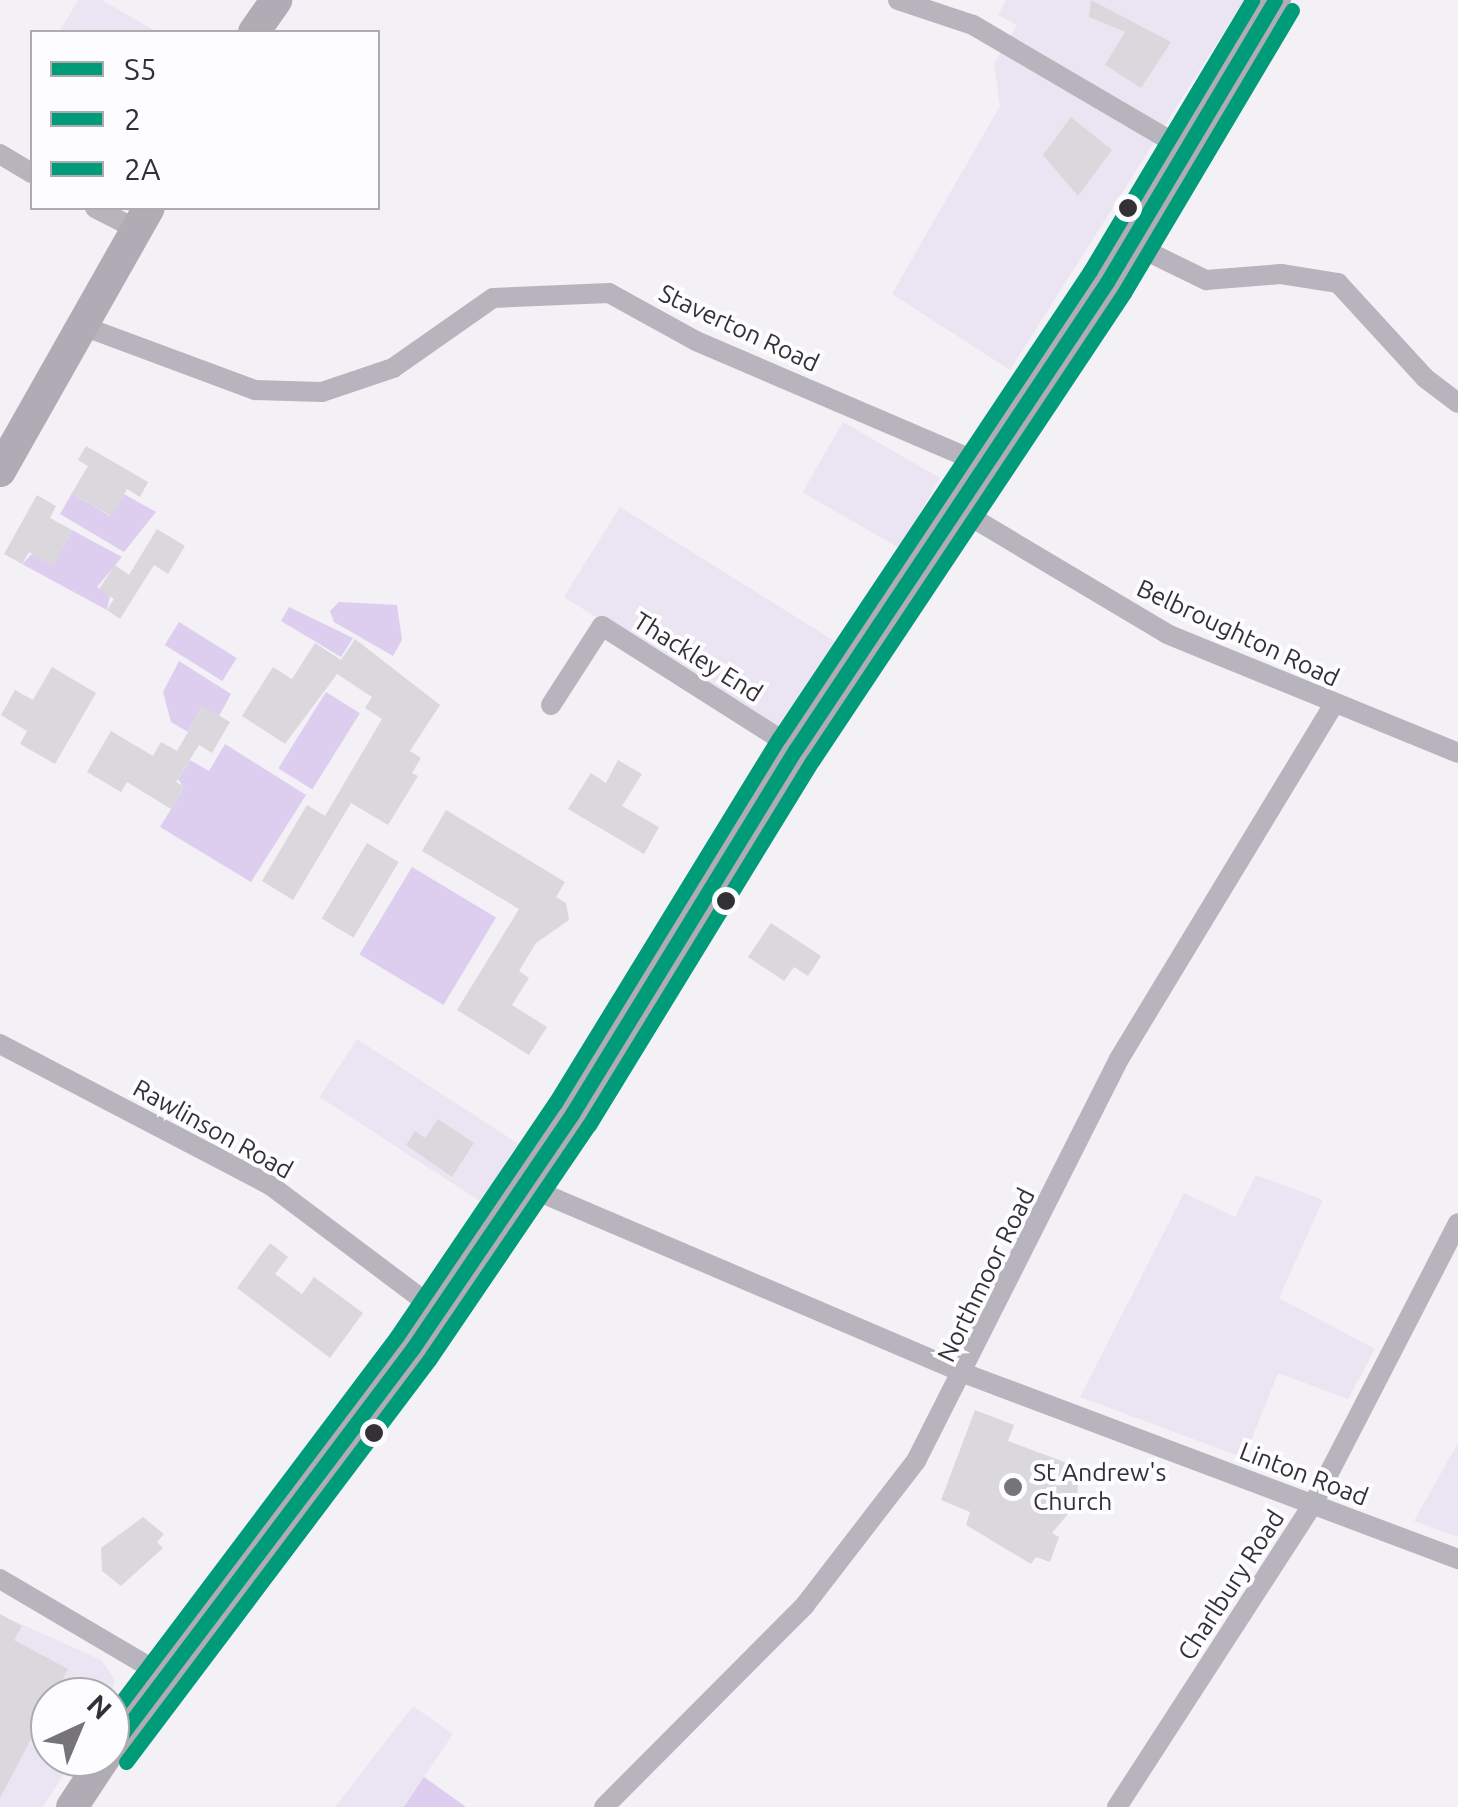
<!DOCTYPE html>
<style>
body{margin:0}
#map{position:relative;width:1458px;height:1807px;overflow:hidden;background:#f3f0f6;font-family:Ubuntu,sans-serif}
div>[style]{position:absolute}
.built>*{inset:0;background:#ebe5f3;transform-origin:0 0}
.green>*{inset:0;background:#ddceef;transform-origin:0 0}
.building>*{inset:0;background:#dad8dd;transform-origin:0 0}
.minor>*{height:20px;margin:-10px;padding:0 10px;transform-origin:10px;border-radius:10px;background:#b8b4bd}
.primary>*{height:32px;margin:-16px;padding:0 16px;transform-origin:16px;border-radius:16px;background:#b1abb6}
.bus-1>*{height:15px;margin:-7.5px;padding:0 7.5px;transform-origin:7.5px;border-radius:7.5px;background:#009b79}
.bus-2>*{height:15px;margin:-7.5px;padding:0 7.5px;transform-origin:7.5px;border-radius:7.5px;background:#009b79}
.bus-3>*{height:15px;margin:-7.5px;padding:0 7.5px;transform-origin:7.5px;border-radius:7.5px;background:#009b79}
.dots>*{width:28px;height:28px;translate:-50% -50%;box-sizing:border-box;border:5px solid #fdfcff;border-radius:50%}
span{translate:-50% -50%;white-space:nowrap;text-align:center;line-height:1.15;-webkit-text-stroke:8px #fdfcff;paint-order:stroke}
.street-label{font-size:25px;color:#333135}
.poi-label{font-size:25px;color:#333135}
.left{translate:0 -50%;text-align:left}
.legend{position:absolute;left:30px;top:30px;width:350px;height:180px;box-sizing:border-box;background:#fdfcff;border:2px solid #acabae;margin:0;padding:12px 18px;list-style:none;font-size:30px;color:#333135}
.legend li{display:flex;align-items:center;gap:20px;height:50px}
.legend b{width:50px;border:2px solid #acabae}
.north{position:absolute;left:30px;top:1677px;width:100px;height:100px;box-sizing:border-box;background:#fdfcff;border:2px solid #acabae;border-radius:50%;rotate:44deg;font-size:28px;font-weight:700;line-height:40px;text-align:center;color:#333135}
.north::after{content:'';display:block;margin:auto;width:35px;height:45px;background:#767479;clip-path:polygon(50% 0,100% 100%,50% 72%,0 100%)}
</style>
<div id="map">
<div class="built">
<i style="clip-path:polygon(78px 0,102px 0,157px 32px,59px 32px)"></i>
<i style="clip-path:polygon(1006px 0,1244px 0,1010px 370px,892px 294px,1000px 106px,994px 64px,1017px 25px,998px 15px)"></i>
<i style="left:843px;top:422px;width:112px;height:81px;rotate:30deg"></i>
<i style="left:620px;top:507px;width:255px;height:106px;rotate:32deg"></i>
<i style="left:357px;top:1039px;width:192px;height:69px;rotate:33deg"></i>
<i style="clip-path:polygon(1256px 1175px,1323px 1200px,1279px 1298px,1375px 1349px,1348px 1399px,1278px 1373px,1244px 1458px,1080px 1397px,1184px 1193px,1235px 1217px)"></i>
<i style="clip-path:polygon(1458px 1443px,1458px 1537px,1414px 1521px)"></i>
<i style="clip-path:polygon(3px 1616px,101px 1660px,115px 1680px,110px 1699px,50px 1697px,50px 1757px,74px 1757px,43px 1807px,0 1807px)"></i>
<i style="clip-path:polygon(413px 1706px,453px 1734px,424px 1777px,466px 1807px,335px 1807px)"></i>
</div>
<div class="green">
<i style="clip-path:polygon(72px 493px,110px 516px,124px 494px,156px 512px,124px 552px,60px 514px)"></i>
<i style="clip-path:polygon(72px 530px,122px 557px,97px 587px,110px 596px,107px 610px,22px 564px,32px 554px,53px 565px)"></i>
<i style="clip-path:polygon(339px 602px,397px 605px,402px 640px,393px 656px,334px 622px,330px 611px)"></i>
<i style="clip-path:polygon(289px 607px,353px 638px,341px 657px,281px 621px)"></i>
<i style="left:179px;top:622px;width:68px;height:27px;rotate:32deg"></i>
<i style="clip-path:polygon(179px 661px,231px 694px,219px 716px,202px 707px,188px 732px,171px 722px,163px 692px)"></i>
<i style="left:326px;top:692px;width:40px;height:90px;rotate:32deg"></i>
<i style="clip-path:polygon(225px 744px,306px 795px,251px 882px,160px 827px,184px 788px,178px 779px,190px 760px,209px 771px)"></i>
<i style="left:412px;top:867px;width:98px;height:102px;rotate:31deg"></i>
<i style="clip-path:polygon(424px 1777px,466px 1807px,404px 1807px)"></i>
</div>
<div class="building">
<i style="clip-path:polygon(1091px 0,1171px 42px,1141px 88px,1105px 65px,1125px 32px,1089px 17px)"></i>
<i style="clip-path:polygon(1071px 117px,1112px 150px,1078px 196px,1043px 155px)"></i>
<i style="clip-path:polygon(86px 446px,148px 482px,140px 497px,127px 489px,111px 516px,72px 493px,88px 466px,78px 460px)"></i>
<i style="clip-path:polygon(37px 495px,56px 506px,50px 518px,72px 530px,53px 566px,29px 552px,22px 564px,4px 554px)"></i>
<i style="clip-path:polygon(157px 529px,185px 546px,168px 574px,154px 565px,120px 619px,107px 610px,114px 599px,99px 589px,115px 565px,129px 575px)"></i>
<i style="clip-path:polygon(355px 639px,440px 705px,410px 751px,421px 758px,412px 773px,418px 776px,388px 825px,351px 803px,293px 900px,262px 881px,307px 805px,325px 816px,382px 719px,365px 708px,372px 697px,337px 674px,285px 744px,242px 716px,273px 667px,292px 679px,315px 643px,341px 660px)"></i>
<i style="clip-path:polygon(52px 667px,96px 693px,55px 764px,20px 744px,27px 731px,1px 715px,15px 690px,33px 700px)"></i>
<i style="clip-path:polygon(203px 706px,230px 722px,212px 753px,199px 745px,176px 782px,185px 787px,171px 809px,127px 782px,121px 792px,87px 772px,111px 731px,153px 756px,161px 742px,177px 751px)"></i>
<i style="clip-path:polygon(618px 760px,642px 774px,622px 806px,659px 827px,644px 854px,568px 809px,591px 773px,606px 783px)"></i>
<i style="clip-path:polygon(446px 810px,565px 882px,556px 897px,566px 903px,569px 920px,536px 943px,519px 971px,529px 978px,512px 1005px,547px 1027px,529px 1055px,457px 1010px,519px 909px,422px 851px)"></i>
<i style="left:367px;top:843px;width:37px;height:88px;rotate:31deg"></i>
<i style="clip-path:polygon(771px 923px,821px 956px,808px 976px,794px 967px,784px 981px,748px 957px)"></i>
<i style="clip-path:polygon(438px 1119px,474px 1143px,452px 1177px,406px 1145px,415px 1131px,425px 1138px)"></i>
<i style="clip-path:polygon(270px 1243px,288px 1257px,275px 1274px,302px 1294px,314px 1277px,363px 1313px,330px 1358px,237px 1288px)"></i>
<i style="clip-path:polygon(975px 1410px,1014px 1425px,1008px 1441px,1067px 1463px,1064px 1471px,1078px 1483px,1077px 1503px,1052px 1533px,1059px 1537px,1050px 1562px,1036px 1557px,1031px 1564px,966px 1525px,970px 1512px,941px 1500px)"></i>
<i style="clip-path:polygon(143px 1517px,164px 1534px,157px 1542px,163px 1548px,121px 1586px,102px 1571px,101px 1548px)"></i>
<i style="clip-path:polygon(0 1614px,22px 1626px,14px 1640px,68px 1669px,0 1798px)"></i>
</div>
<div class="minor">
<i style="left:898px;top:0;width:79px;rotate:18.4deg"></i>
<i style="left:973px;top:25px;width:247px;rotate:30.4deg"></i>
<i style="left:0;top:154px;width:37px;rotate:31deg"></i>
<i style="left:95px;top:208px;width:46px;rotate:27.1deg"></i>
<i style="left:1130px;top:243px;width:85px;rotate:26deg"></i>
<i style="left:1206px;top:280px;width:75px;rotate:-4.6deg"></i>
<i style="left:1281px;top:274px;width:58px;rotate:9deg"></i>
<i style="left:1338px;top:283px;width:129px;rotate:47.5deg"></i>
<i style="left:1425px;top:378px;width:41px;rotate:37.1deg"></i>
<i style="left:80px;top:325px;width:187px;rotate:20.4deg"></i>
<i style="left:255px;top:390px;width:67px;rotate:1.7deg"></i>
<i style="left:322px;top:392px;width:75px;rotate:-18.7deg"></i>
<i style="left:393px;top:368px;width:122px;rotate:-35deg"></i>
<i style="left:493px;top:298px;width:116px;rotate:-2.5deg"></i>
<i style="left:609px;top:293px;width:99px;rotate:28.9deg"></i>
<i style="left:696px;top:341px;width:315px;rotate:23.2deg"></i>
<i style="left:956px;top:508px;width:246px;rotate:30.8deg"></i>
<i style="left:1167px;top:634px;width:314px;rotate:22.2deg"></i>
<i style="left:551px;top:705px;width:94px;rotate:-57.2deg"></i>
<i style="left:602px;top:626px;width:230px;rotate:32.4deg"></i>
<i style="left:0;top:1044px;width:305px;rotate:27.6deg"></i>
<i style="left:270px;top:1185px;width:211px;rotate:36.9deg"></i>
<i style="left:523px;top:1185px;width:482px;rotate:23.1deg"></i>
<i style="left:966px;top:1374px;width:526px;rotate:20.61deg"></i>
<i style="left:0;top:1579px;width:189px;rotate:30.5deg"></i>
<i style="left:604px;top:1807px;width:285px;rotate:-45.1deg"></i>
<i style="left:805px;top:1605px;width:182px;rotate:-52.4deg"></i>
<i style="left:916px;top:1461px;width:450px;rotate:-63.2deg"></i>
<i style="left:1119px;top:1059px;width:414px;rotate:-58.8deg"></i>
<i style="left:1117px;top:1807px;width:361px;rotate:-57.1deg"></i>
<i style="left:1313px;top:1504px;width:316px;rotate:-62.7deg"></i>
</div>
<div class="primary">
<i style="left:254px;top:32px;width:39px;rotate:-55deg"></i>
<i style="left:0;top:471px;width:302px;rotate:-60.5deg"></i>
<i style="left:110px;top:1750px;width:503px;rotate:-52.99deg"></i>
<i style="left:413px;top:1348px;width:283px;rotate:-55.8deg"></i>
<i style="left:572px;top:1114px;width:428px;rotate:-58.5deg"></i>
<i style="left:796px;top:749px;width:561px;rotate:-56.34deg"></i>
<i style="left:1107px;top:282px;width:328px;rotate:-59.2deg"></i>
<i style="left:72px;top:1807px;width:60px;rotate:-56.6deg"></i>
</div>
<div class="bus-1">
<i style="left:110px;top:1750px;width:503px;rotate:-52.99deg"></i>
<i style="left:413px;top:1348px;width:283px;rotate:-55.8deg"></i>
<i style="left:572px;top:1114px;width:428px;rotate:-58.5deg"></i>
<i style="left:796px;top:749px;width:561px;rotate:-56.34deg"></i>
<i style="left:1107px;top:282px;width:328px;rotate:-59.2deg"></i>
</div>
<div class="bus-2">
<i style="left:126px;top:1762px;width:503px;rotate:-52.99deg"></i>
<i style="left:429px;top:1360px;width:284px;rotate:-55.8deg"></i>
<i style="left:589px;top:1125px;width:428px;rotate:-58.5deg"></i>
<i style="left:813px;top:760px;width:561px;rotate:-56.34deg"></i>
<i style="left:1124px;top:293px;width:329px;rotate:-59.3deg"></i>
</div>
<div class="bus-3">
<i style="left:110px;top:1717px;width:477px;rotate:-53deg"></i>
<i style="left:397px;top:1336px;width:282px;rotate:-55.9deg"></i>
<i style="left:555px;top:1103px;width:428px;rotate:-58.5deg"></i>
<i style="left:779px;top:738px;width:561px;rotate:-56.34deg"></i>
<i style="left:1090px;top:271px;width:316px;rotate:-59.1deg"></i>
</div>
<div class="dots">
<i style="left:1128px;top:208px;background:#333135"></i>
<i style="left:726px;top:901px;background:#333135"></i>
<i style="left:374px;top:1433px;background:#333135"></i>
<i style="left:1013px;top:1487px;background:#767479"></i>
</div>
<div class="street-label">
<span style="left:739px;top:328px;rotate:25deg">Staverton Road</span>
<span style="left:1238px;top:633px;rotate:25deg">Belbroughton Road</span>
<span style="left:698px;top:657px;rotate:32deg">Thackley End</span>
<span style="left:213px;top:1129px;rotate:29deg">Rawlinson Road</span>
<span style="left:986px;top:1275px;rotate:-64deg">Northmoor Road</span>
<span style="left:1304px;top:1474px;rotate:21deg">Linton Road</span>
<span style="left:1231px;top:1585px;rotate:-57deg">Charlbury Road</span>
</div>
<div class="poi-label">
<span class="left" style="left:1033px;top:1487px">St Andrew's<br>Church</span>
</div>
<ul class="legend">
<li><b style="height:12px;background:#009b79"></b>S5</li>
<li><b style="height:12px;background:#009b79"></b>2</li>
<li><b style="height:12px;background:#009b79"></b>2A</li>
</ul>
<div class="north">N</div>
</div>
